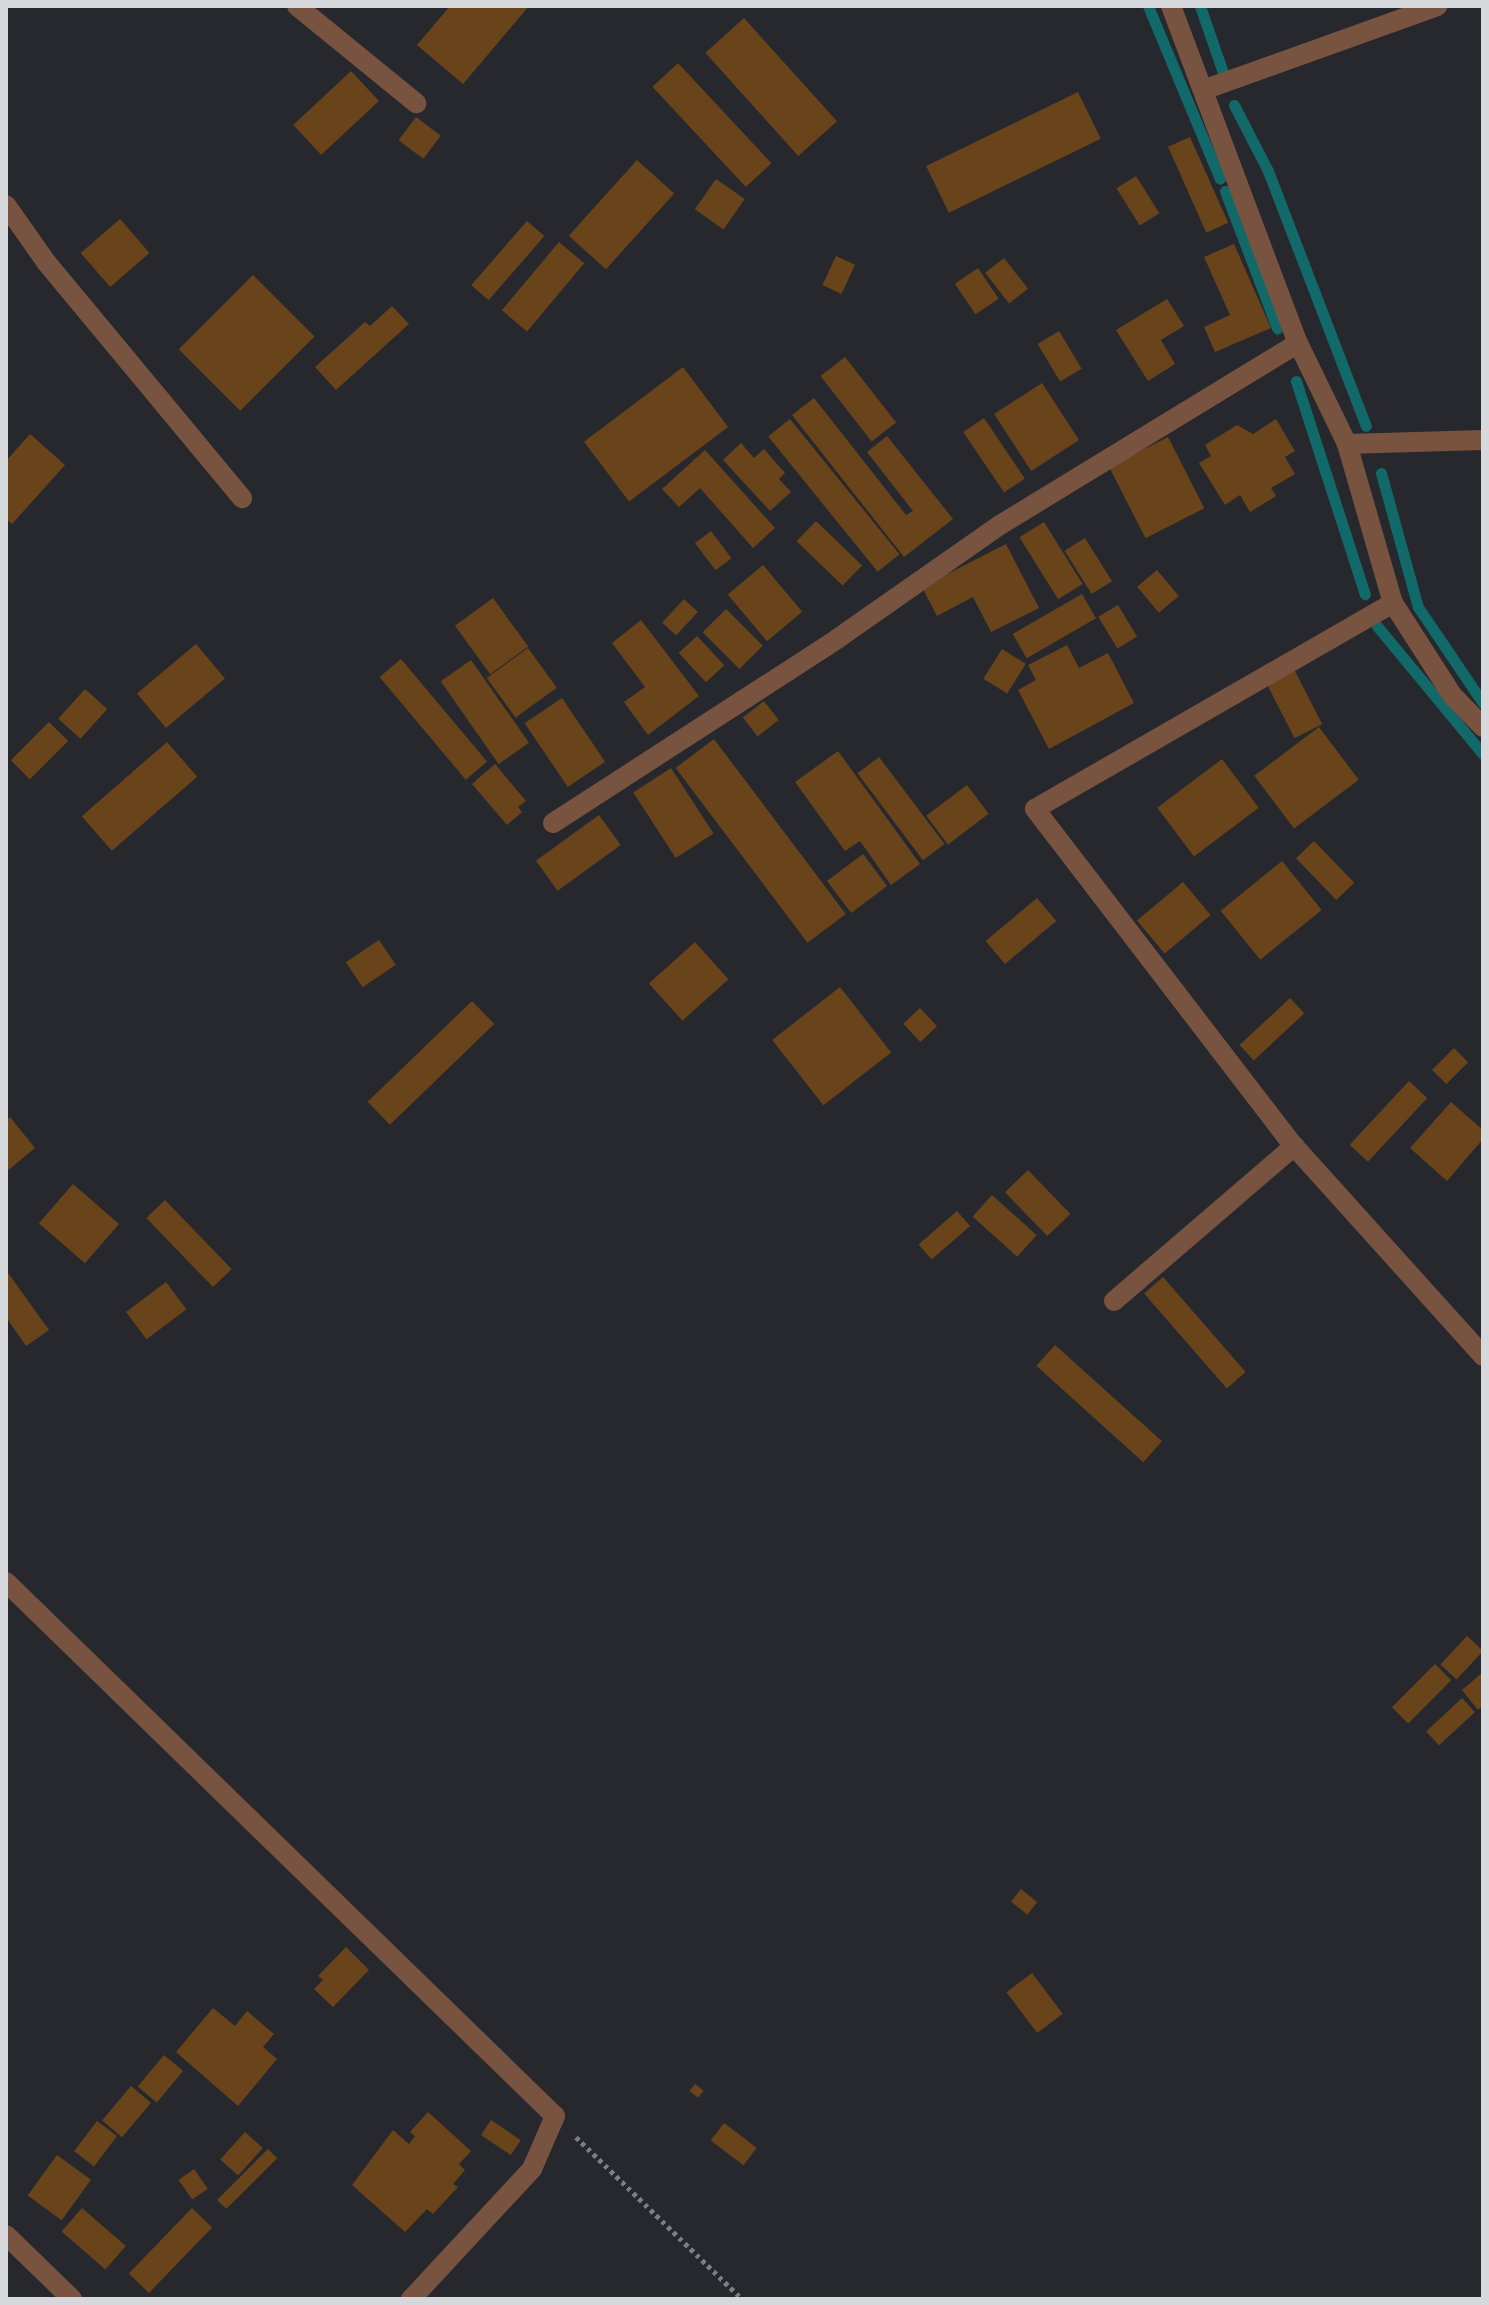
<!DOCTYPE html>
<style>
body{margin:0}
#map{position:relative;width:1489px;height:2305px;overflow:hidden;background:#26282d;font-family:Merriweather,serif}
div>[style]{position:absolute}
.stream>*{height:11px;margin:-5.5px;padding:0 5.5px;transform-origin:5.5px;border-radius:5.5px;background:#12696a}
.building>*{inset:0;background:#69441a;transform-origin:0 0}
.path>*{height:5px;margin-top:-2.5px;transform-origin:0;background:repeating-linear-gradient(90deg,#7d7e83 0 4px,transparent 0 8px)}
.minor>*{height:20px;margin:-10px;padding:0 10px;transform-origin:10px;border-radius:10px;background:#775340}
span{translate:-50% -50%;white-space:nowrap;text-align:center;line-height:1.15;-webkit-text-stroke:6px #1c1e23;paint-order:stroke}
.frame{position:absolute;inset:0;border:8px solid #d7d8dc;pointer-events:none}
</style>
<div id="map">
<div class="stream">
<i style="left:1148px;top:6px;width:187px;rotate:67.4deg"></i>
<i style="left:1200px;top:6px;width:68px;rotate:71deg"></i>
<i style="left:1234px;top:105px;width:74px;rotate:62.7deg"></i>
<i style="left:1268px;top:171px;width:273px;rotate:69deg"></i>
<i style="left:1225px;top:191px;width:147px;rotate:69.2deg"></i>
<i style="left:1296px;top:381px;width:224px;rotate:72.1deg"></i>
<i style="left:1381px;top:473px;width:139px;rotate:74.6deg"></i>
<i style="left:1418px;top:607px;width:116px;rotate:55.9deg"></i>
<i style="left:1377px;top:626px;width:166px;rotate:50.4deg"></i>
</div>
<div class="building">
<i style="clip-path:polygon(450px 6px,529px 6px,463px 84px,417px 45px)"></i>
<i style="left:744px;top:18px;width:139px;height:52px;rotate:48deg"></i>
<i style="left:678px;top:63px;width:137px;height:35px;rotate:47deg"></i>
<i style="left:351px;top:71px;width:41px;height:79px;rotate:47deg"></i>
<i style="left:1078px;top:92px;width:52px;height:169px;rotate:64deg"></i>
<i style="left:416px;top:117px;width:31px;height:29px;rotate:37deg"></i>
<i style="left:1190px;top:137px;width:94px;height:24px;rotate:66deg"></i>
<i style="left:637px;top:160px;width:50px;height:102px;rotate:42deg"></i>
<i style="left:1136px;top:176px;width:44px;height:23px;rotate:58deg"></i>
<i style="left:716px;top:179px;width:35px;height:37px;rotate:35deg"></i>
<i style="left:120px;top:219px;width:45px;height:52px;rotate:49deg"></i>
<i style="left:527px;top:221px;width:23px;height:85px;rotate:41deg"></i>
<i style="left:559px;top:242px;width:33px;height:89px;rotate:40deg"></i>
<i style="clip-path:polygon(1234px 244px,1271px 328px,1215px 352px,1204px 327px,1230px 315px,1204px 257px)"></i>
<i style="left:836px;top:256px;width:21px;height:32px;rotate:25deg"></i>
<i style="left:1004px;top:258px;width:39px;height:24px;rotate:52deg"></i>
<i style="left:978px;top:268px;width:37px;height:28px;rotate:56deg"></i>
<i style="left:253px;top:275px;width:87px;height:105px;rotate:45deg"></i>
<i style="clip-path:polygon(1167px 299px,1184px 326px,1161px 340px,1175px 364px,1148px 381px,1116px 330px)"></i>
<i style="clip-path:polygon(392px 306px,409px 324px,336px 390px,315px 367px,365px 322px,370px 326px)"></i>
<i style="left:1059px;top:331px;width:44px;height:25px;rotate:59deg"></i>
<i style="left:845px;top:357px;width:83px;height:31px;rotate:52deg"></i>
<i style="left:683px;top:367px;width:75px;height:124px;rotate:53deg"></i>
<i style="left:1042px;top:383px;width:68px;height:57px;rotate:57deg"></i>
<i style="clip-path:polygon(814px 398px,906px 515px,913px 511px,867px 452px,887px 436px,953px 519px,904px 557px,792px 415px)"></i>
<i style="left:984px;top:418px;width:73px;height:25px;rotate:56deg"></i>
<i style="left:790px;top:419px;width:174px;height:28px;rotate:51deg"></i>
<i style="clip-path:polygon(1276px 419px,1295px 451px,1285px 457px,1295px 474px,1271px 488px,1276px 496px,1250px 512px,1240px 495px,1225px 505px,1199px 463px,1211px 456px,1205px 445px,1237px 425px,1253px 434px)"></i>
<i style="clip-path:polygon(30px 434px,65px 465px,12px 524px,6px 519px,6px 461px)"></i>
<i style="left:1168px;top:437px;width:80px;height:66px;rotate:63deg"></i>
<i style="clip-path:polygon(741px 443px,754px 458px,764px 449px,785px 473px,779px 479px,791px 492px,770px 511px,723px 460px)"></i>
<i style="clip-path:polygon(705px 450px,775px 528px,753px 548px,700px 488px,679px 507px,662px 489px)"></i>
<i style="left:816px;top:521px;width:64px;height:28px;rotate:44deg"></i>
<i style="left:1044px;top:522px;width:73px;height:29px;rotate:58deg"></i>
<i style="left:711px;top:531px;width:34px;height:20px;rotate:53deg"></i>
<i style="left:1085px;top:538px;width:51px;height:24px;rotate:58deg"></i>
<i style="clip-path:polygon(1006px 544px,1039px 608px,991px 632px,973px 597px,937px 616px,922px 587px)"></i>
<i style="left:763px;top:565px;width:61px;height:46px;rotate:50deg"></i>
<i style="left:1157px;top:570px;width:34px;height:26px;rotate:50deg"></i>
<i style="left:1082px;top:594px;width:28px;height:80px;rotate:60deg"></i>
<i style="left:493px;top:598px;width:60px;height:47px;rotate:54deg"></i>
<i style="left:684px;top:599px;width:19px;height:32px;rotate:43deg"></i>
<i style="left:1118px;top:605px;width:37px;height:23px;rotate:59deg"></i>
<i style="left:726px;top:609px;width:52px;height:33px;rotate:45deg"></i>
<i style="clip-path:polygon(641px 620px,699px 696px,648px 735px,624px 702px,645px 687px,612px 643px)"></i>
<i style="left:697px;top:636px;width:40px;height:25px;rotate:47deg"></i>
<i style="left:196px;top:644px;width:45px;height:77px;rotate:50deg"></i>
<i style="clip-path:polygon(1067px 645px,1079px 668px,1108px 653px,1134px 703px,1049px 749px,1018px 690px,1036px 680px,1028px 665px)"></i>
<i style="left:528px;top:648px;width:49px;height:51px;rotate:54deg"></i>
<i style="left:1002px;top:649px;width:28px;height:35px;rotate:32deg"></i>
<i style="left:401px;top:659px;width:134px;height:28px;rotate:50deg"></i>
<i style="left:471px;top:660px;width:101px;height:37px;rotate:55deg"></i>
<i style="left:1294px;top:669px;width:62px;height:31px;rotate:63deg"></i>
<i style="left:85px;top:689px;width:30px;height:40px;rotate:42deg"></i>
<i style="left:562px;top:698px;width:77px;height:45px;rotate:56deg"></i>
<i style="left:764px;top:701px;width:24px;height:27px;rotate:52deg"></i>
<i style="left:49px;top:722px;width:27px;height:54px;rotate:45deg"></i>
<i style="left:1319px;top:727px;width:66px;height:81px;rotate:53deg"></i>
<i style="left:714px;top:739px;width:219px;height:48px;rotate:53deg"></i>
<i style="left:167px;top:742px;width:46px;height:113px;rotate:49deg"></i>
<i style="clip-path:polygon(838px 751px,920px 864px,891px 885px,860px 841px,845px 851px,795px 782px)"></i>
<i style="left:879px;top:757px;width:109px;height:27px;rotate:53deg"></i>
<i style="left:1222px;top:759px;width:61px;height:81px;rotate:53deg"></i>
<i style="clip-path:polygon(495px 764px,526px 801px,518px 807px,522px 812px,507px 825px,472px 784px)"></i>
<i style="left:671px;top:768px;width:78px;height:45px;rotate:57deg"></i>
<i style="left:967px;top:785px;width:36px;height:51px;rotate:53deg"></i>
<i style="left:599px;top:815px;width:37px;height:78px;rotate:54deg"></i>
<i style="left:1314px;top:841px;width:58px;height:25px;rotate:46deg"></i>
<i style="left:863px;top:854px;width:40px;height:45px;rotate:53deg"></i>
<i style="left:1282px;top:861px;width:63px;height:79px;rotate:51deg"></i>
<i style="left:1183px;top:882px;width:43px;height:60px;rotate:50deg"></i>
<i style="left:1037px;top:898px;width:30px;height:67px;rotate:50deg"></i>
<i style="left:379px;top:940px;width:30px;height:40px;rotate:56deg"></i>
<i style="left:695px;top:942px;width:50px;height:62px;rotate:48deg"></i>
<i style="left:840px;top:987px;width:83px;height:86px;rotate:52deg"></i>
<i style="left:1290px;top:998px;width:21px;height:69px;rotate:47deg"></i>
<i style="left:472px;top:1001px;width:32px;height:145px;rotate:46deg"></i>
<i style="left:920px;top:1008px;width:25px;height:23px;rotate:47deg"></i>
<i style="left:1454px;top:1048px;width:20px;height:31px;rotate:45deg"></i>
<i style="left:1409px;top:1081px;width:25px;height:87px;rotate:43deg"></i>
<i style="clip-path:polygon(1451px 1102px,1483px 1130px,1483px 1139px,1447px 1181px,1410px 1148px)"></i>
<i style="clip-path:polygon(10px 1117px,35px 1148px,6px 1172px,6px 1120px)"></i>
<i style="left:1028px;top:1170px;width:61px;height:32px;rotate:46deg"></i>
<i style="left:73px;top:1184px;width:61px;height:52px;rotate:41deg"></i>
<i style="left:992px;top:1195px;width:60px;height:29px;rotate:42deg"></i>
<i style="left:165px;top:1200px;width:96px;height:26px;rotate:46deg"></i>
<i style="left:957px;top:1211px;width:20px;height:51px;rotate:49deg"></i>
<i style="clip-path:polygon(6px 1270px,49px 1330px,26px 1346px,6px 1317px)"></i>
<i style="left:1163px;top:1277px;width:126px;height:25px;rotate:49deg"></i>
<i style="left:166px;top:1282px;width:34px;height:50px;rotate:53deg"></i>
<i style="left:1055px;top:1345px;width:144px;height:28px;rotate:42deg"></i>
<i style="left:1467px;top:1636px;width:22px;height:39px;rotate:43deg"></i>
<i style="left:1435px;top:1664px;width:23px;height:61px;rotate:45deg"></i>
<i style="clip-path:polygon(1483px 1672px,1483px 1705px,1478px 1710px,1462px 1690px)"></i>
<i style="left:1462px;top:1698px;width:19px;height:49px;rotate:47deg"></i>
<i style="left:1021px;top:1889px;width:21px;height:16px;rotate:39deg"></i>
<i style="clip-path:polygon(346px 1947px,369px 1970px,333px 2007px,314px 1989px,323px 1980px,318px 1976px)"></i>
<i style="left:1032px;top:1973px;width:51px;height:32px;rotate:53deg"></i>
<i style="clip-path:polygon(213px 2008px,235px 2026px,247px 2011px,274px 2034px,263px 2047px,277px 2059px,238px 2106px,176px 2052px)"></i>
<i style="left:164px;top:2055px;width:25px;height:41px;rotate:40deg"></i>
<i style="left:695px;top:2084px;width:11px;height:9px;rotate:38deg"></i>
<i style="left:131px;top:2086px;width:26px;height:45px;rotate:40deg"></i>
<i style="clip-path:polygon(428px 2112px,471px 2151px,459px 2164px,465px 2170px,453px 2184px,458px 2187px,433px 2214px,427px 2209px,405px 2232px,352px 2185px,393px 2130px,409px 2144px,415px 2136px,410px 2132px)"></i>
<i style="left:491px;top:2120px;width:36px;height:18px;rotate:34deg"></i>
<i style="left:97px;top:2121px;width:25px;height:38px;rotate:37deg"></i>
<i style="left:724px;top:2123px;width:41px;height:22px;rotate:37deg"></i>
<i style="left:245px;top:2132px;width:24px;height:37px;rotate:42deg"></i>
<i style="left:268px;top:2149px;width:13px;height:72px;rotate:45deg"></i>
<i style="left:57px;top:2155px;width:42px;height:50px;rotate:36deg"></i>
<i style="left:194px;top:2169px;width:24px;height:19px;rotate:55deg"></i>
<i style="left:82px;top:2208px;width:58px;height:31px;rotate:41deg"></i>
<i style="left:192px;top:2208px;width:28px;height:91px;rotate:44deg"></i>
</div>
<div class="path">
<i style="left:576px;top:2137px;width:232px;rotate:44.3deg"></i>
</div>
<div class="minor">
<i style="left:297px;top:6px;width:154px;rotate:39.2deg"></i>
<i style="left:1171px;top:6px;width:360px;rotate:69.4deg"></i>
<i style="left:1298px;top:343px;width:112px;rotate:64.1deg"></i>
<i style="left:1347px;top:444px;width:166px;rotate:73.9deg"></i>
<i style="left:1393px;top:603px;width:109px;rotate:57.3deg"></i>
<i style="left:1452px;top:695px;width:45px;rotate:45.9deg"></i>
<i style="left:1203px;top:90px;width:249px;rotate:-19.7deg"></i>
<i style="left:6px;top:205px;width:70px;rotate:54.9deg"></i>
<i style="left:46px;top:262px;width:307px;rotate:50.3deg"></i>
<i style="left:1347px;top:444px;width:136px;rotate:-1.7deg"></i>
<i style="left:1393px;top:603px;width:413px;rotate:150.1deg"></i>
<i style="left:1035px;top:809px;width:425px;rotate:52.5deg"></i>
<i style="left:1294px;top:1146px;width:283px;rotate:48deg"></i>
<i style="left:553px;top:823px;width:338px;rotate:-32.9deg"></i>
<i style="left:837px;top:639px;width:199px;rotate:-35deg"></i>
<i style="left:1000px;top:525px;width:349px;rotate:-31.4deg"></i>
<i style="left:1114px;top:1301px;width:238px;rotate:-40.7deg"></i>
<i style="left:6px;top:1582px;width:766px;rotate:44.21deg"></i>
<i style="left:555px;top:2116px;width:58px;rotate:113.5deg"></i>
<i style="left:532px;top:2169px;width:178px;rotate:132.9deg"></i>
<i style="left:6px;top:2235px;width:92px;rotate:44.1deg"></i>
</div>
<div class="frame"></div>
</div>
